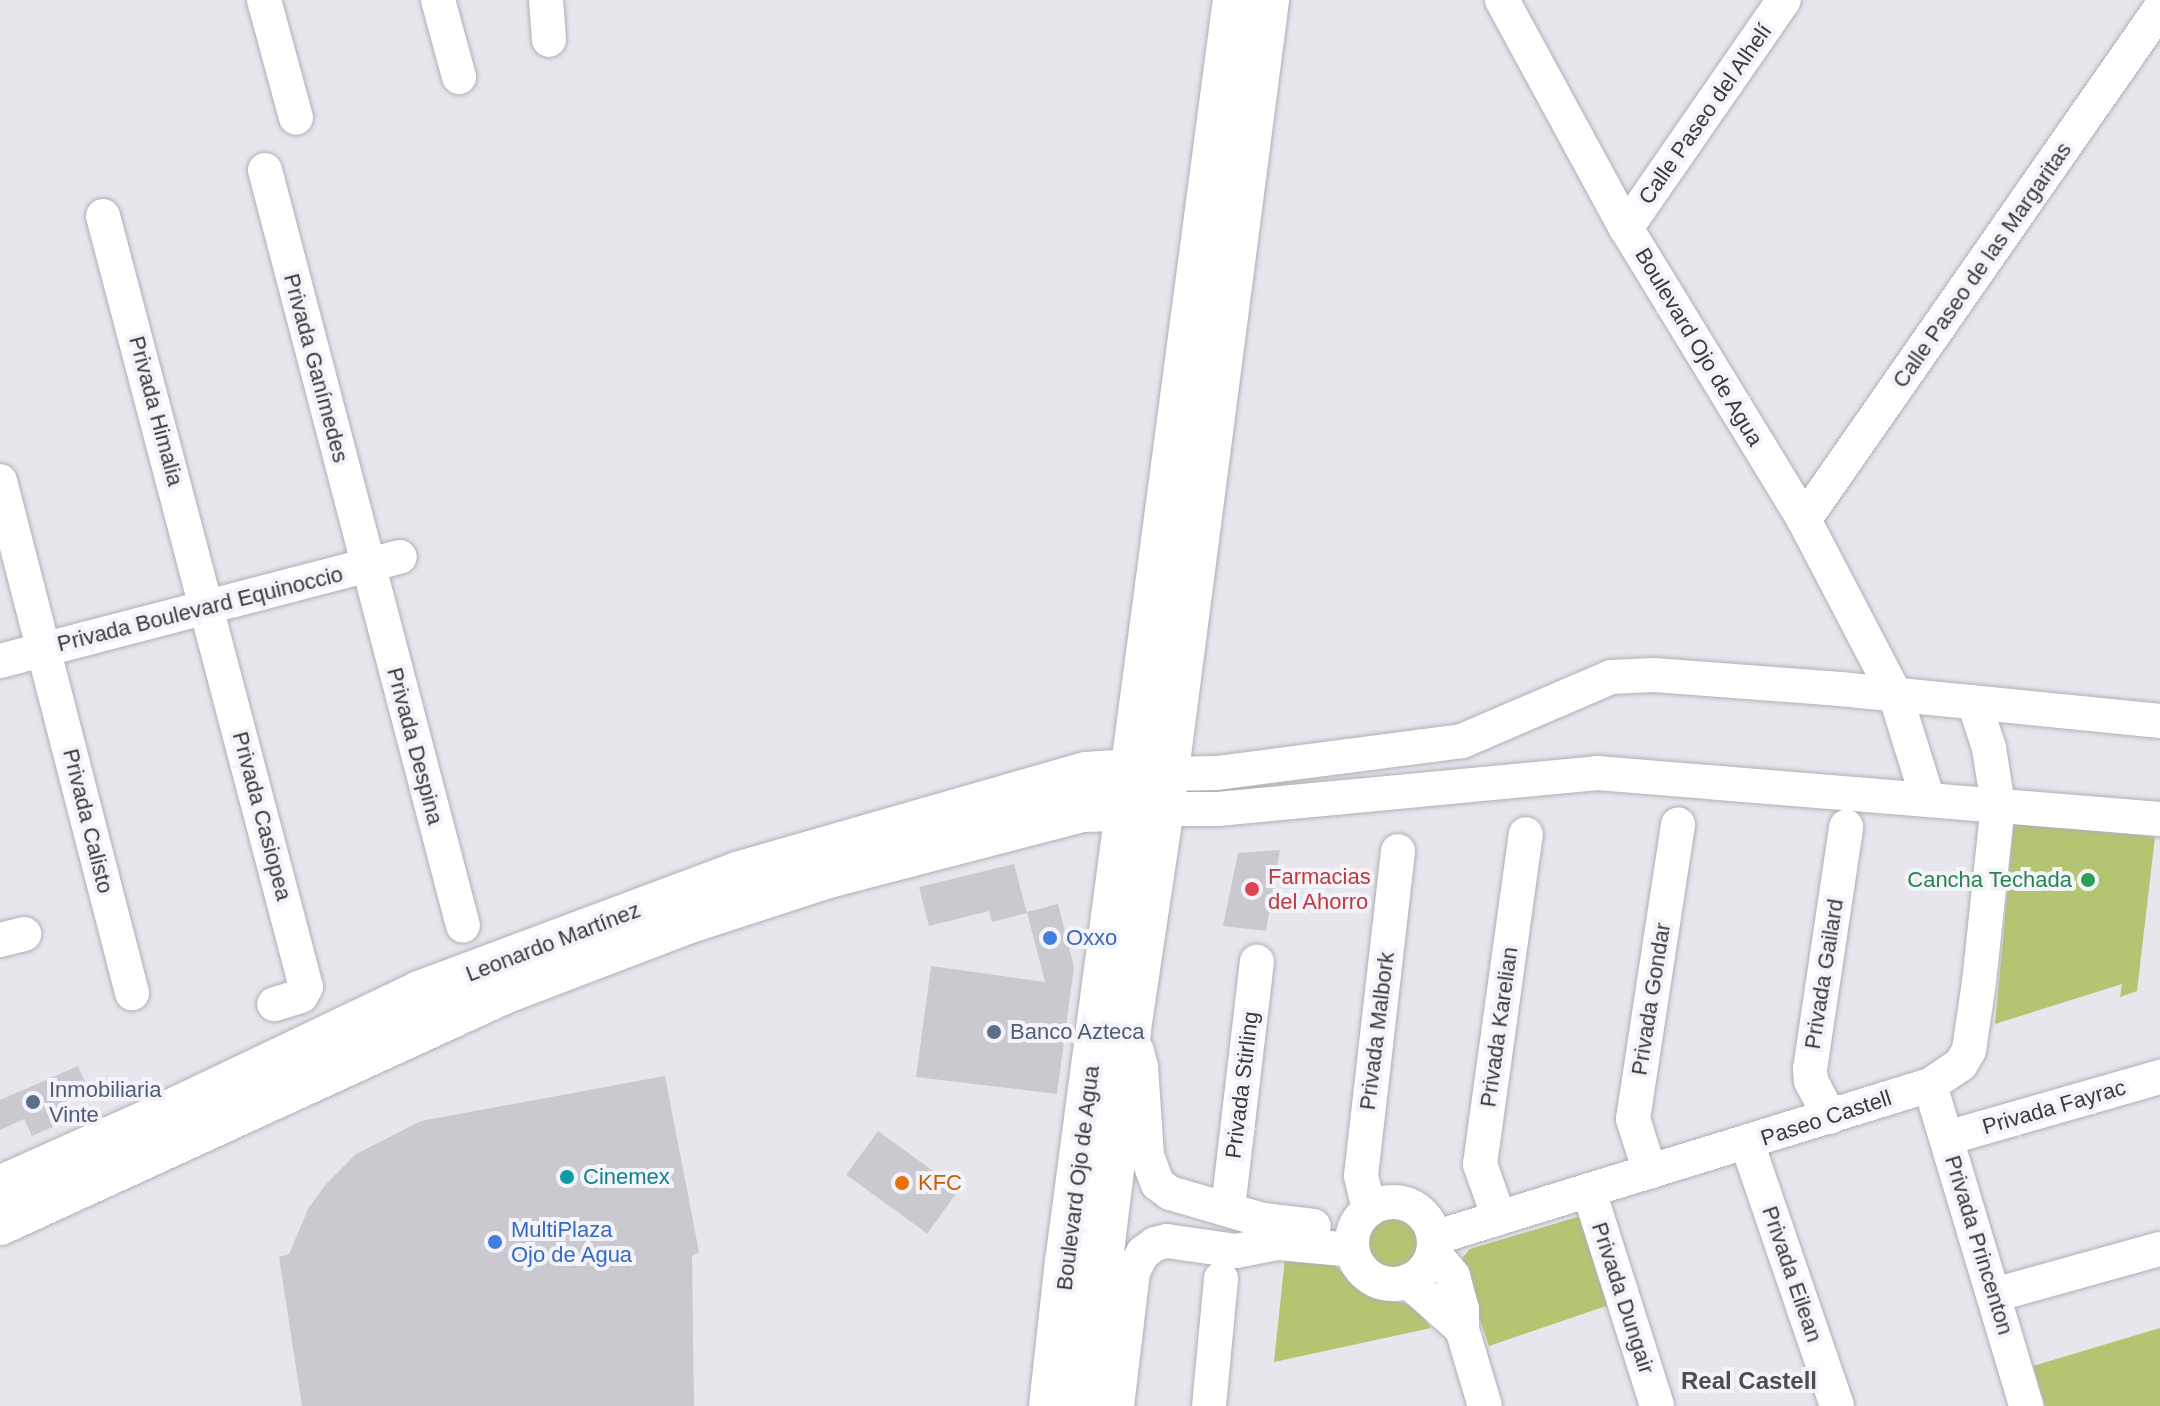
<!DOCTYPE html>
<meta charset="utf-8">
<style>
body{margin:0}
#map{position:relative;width:2160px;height:1406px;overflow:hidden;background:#e7e6ed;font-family:Helvetica,sans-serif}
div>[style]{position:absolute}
.green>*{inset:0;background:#b3c571}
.round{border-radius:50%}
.building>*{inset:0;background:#cac9d0;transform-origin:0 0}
.roads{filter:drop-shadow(0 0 2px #b1afb6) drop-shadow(0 0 2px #b1afb6)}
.minor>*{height:34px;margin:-17px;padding:0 17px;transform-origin:17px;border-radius:17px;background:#fff}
.minor>.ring{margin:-17px;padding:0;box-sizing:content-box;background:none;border:34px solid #fff;border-radius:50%}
.major>*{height:42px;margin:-21px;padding:0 21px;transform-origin:21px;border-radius:21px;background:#fff}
.dots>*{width:22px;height:22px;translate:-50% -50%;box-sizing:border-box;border:4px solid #f4f3fa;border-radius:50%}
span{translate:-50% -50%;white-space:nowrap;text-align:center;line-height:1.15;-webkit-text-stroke:8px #f4f3fa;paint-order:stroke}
.street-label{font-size:22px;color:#3a393c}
.health-label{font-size:22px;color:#be3a42}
.left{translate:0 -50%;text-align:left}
.leisure-label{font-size:22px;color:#27864d}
.right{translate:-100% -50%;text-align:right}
.shop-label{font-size:22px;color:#366cbe}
.service-label{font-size:22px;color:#4e5e75}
.culture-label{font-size:22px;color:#0d838f}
.food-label{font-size:22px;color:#c56008}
.neighbourhood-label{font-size:24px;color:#4e4d53;font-weight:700}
</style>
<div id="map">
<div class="green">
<i style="clip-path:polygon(2014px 822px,2155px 837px,2137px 991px,2120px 997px,2122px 984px,1995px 1024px)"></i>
<i class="round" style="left:1363px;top:1214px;width:60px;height:60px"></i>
<i style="clip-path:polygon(1584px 1215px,1612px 1304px,1489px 1346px,1462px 1267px,1463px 1257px,1470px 1249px)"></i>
<i style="clip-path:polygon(1285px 1258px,1329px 1259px,1361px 1292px,1373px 1299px,1405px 1303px,1417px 1309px,1431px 1328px,1274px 1362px)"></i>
<i style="clip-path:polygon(2160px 1328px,2160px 1406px,2045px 1406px,2033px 1366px)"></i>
</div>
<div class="building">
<i style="clip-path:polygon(1280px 850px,1266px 931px,1223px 926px,1238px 853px)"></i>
<i style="clip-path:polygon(1014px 864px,1027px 913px,992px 922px,989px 911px,929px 926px,919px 887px)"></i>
<i style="clip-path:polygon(1058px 904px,1074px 967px,1057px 1094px,916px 1077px,931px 966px,1045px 982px,1027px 912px)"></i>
<i style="clip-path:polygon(78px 1066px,89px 1091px,63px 1103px,71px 1119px,32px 1136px,24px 1119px,0 1130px,0 1100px)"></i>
<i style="clip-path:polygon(665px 1076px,699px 1252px,692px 1256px,694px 1406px,302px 1406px,279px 1257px,289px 1254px,309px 1207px,327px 1183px,356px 1154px,421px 1121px)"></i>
<i style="left:878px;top:1131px;width:100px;height:54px;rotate:36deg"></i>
</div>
<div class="roads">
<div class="minor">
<i style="left:264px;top:0;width:122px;rotate:74.8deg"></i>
<i style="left:438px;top:0;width:80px;rotate:74.7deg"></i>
<i style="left:546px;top:0;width:40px;rotate:85.7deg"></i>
<i style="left:1502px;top:0;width:260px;rotate:61.5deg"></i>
<i style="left:1626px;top:228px;width:342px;rotate:58.6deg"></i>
<i style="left:1804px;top:520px;width:196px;rotate:62.4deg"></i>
<i style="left:1895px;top:694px;width:111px;rotate:72.7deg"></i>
<i style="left:265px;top:170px;width:781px;rotate:75.32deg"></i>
<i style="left:103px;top:216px;width:797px;rotate:75.25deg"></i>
<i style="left:306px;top:987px;width:10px;rotate:119deg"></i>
<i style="left:301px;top:996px;width:28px;rotate:163deg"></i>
<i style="left:1626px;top:228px;width:277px;rotate:-55.3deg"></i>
<i style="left:0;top:481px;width:529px;rotate:75.54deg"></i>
<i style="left:1804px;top:520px;width:623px;rotate:-55.14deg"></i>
<i style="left:0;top:661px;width:413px;rotate:-14.6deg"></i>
<i style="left:1166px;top:774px;width:51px;rotate:-1.1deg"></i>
<i style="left:1217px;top:773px;width:247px;rotate:-7.4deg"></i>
<i style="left:1462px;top:741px;width:162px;rotate:-23.2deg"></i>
<i style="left:1611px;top:677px;width:43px;rotate:-2.7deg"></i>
<i style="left:1654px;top:675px;width:187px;rotate:4.3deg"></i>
<i style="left:1840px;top:689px;width:322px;rotate:5.7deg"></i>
<i style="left:1163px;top:809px;width:55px"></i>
<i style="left:1218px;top:809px;width:381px;rotate:-5.4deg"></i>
<i style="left:1597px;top:773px;width:565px;rotate:4.67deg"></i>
<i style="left:0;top:940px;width:25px;rotate:-14deg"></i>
<i style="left:1137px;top:1051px;width:16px;rotate:76deg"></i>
<i style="left:1141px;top:1067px;width:89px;rotate:86.1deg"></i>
<i style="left:1147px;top:1156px;width:30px;rotate:69deg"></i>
<i style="left:1158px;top:1184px;width:15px;rotate:37deg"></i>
<i style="left:1170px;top:1193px;width:97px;rotate:16.2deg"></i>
<i style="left:1263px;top:1220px;width:51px;rotate:6.7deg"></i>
<i style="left:1930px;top:1085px;width:335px;rotate:73.3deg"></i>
<i style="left:1830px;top:1117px;width:41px;rotate:-117.8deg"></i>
<i style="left:1811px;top:1081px;width:12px;rotate:-95deg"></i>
<i style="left:1810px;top:1069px;width:245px;rotate:-81.5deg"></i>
<i style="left:1947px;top:1138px;width:222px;rotate:-16deg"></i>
<i style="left:1747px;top:1143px;width:278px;rotate:71.1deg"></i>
<i style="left:1650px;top:1172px;width:56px;rotate:-107.8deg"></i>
<i style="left:1633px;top:1119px;width:298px;rotate:-81.3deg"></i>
<i style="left:1589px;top:1191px;width:225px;rotate:72.4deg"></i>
<i class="ring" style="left:1352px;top:1202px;width:48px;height:48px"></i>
<i style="left:1228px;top:1208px;width:248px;rotate:-83.3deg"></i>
<i style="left:1369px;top:1210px;width:35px;rotate:-103deg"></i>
<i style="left:1361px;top:1176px;width:327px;rotate:-83.5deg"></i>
<i style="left:1499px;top:1218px;width:57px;rotate:-109.4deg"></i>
<i style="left:1480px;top:1164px;width:333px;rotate:-82.1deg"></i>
<i style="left:1434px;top:1238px;width:519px;rotate:-17.14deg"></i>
<i style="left:1930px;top:1085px;width:37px;rotate:-34deg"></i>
<i style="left:1961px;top:1064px;width:16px;rotate:-60deg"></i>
<i style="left:1969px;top:1050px;width:69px;rotate:-81.6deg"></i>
<i style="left:1979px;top:982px;width:178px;rotate:-83.9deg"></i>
<i style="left:1998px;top:805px;width:58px;rotate:-99deg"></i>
<i style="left:1989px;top:748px;width:48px;rotate:-108.1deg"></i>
<i style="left:1433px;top:1252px;width:31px;rotate:50deg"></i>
<i style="left:1453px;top:1276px;width:34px;rotate:75deg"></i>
<i style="left:1462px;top:1309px;width:20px;rotate:90deg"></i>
<i style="left:1462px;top:1329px;width:80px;rotate:73.4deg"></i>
<i style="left:1408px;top:1281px;width:72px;rotate:41.6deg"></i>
<i style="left:1994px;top:1295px;width:172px;rotate:-15.5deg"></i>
<i style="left:1117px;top:1406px;width:136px;rotate:-83.2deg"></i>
<i style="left:1133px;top:1271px;width:21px;rotate:-61deg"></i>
<i style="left:1143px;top:1253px;width:15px;rotate:-37deg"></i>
<i style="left:1155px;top:1244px;width:12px;rotate:-14deg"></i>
<i style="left:1167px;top:1241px;width:70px;rotate:8.2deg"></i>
<i style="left:1236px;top:1251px;width:42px;rotate:-11deg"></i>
<i style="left:1277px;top:1243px;width:76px;rotate:5.3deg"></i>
<i style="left:1209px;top:1406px;width:128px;rotate:-84.6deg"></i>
</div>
<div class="major">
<i style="left:0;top:1187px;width:186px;rotate:-24.1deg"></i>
<i style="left:170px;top:1111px;width:276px;rotate:-25.5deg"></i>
<i style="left:419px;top:992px;width:340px;rotate:-20.5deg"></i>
<i style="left:737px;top:873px;width:363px;rotate:-16deg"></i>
<i style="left:1086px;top:773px;width:45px;rotate:-3.8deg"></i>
<i style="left:1131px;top:770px;width:29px;rotate:6deg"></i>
<i style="left:0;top:1224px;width:554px;rotate:-24.62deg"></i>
<i style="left:504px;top:993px;width:202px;rotate:-20.9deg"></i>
<i style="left:693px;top:921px;width:139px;rotate:-18deg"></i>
<i style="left:825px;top:878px;width:267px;rotate:-14.6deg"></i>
<i style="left:1083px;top:811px;width:69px;rotate:-1.7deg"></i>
<i style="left:1050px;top:1406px;width:145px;rotate:-83.7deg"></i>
<i style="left:1066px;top:1262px;width:1273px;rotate:-82.42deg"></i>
<i style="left:1084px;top:1406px;width:380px;rotate:-83deg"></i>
<i style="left:1130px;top:1029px;width:222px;rotate:-81.5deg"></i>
<i style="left:1163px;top:809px;width:816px;rotate:-82.6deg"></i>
</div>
</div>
<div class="dots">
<i style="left:2088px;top:880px;background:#2e9e5b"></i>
<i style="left:1252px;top:889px;background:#e0444e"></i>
<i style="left:1050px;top:938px;background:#3f7fe0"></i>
<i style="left:994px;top:1032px;background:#5c6f8a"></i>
<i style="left:33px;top:1102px;background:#5c6f8a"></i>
<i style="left:567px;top:1177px;background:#0f9aa8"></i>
<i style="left:902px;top:1183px;background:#e8710a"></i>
<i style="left:495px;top:1242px;background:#3f7fe0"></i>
</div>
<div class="street-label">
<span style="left:1705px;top:114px;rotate:-55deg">Calle Paseo del Alhelí</span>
<span style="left:1982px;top:265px;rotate:-55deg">Calle Paseo de las Margaritas</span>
<span style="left:1699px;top:347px;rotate:59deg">Boulevard Ojo de Agua</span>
<span style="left:316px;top:368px;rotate:75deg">Privada Ganímedes</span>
<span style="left:156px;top:411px;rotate:75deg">Privada Himalia</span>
<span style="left:200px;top:609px;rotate:-14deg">Privada Boulevard Equinoccio</span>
<span style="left:415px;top:746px;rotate:75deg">Privada Despina</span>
<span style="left:262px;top:816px;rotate:75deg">Privada Casiopea</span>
<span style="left:88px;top:821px;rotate:76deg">Privada Calisto</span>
<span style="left:553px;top:942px;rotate:-21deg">Leonardo Martínez</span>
<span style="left:1824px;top:974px;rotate:-81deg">Privada Gailard</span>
<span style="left:1651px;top:999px;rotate:-81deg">Privada Gondar</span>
<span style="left:1499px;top:1027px;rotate:-82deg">Privada Karelian</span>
<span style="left:1377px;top:1031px;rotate:-83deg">Privada Malbork</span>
<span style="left:1242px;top:1085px;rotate:-83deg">Privada Stirling</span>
<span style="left:2054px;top:1107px;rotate:-16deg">Privada Fayrac</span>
<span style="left:1826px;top:1118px;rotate:-18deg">Paseo Castell</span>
<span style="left:1078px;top:1178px;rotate:-83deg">Boulevard Ojo de Agua</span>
<span style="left:1979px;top:1245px;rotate:73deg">Privada Princenton</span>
<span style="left:1792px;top:1274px;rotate:71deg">Privada Eilean</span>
<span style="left:1623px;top:1298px;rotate:72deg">Privada Dungair</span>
</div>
<div class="health-label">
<span class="left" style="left:1268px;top:889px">Farmacias<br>del Ahorro</span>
</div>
<div class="leisure-label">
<span class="right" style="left:2072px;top:880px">Cancha Techada</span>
</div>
<div class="shop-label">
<span class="left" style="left:1066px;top:938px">Oxxo</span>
<span class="left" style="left:511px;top:1242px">MultiPlaza<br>Ojo de Agua</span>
</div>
<div class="service-label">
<span class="left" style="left:1010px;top:1032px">Banco Azteca</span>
<span class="left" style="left:49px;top:1102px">Inmobiliaria<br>Vinte</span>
</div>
<div class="culture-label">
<span class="left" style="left:583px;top:1177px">Cinemex</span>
</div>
<div class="food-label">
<span class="left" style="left:918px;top:1183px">KFC</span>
</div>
<div class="neighbourhood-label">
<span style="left:1749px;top:1381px">Real Castell</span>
</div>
</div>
